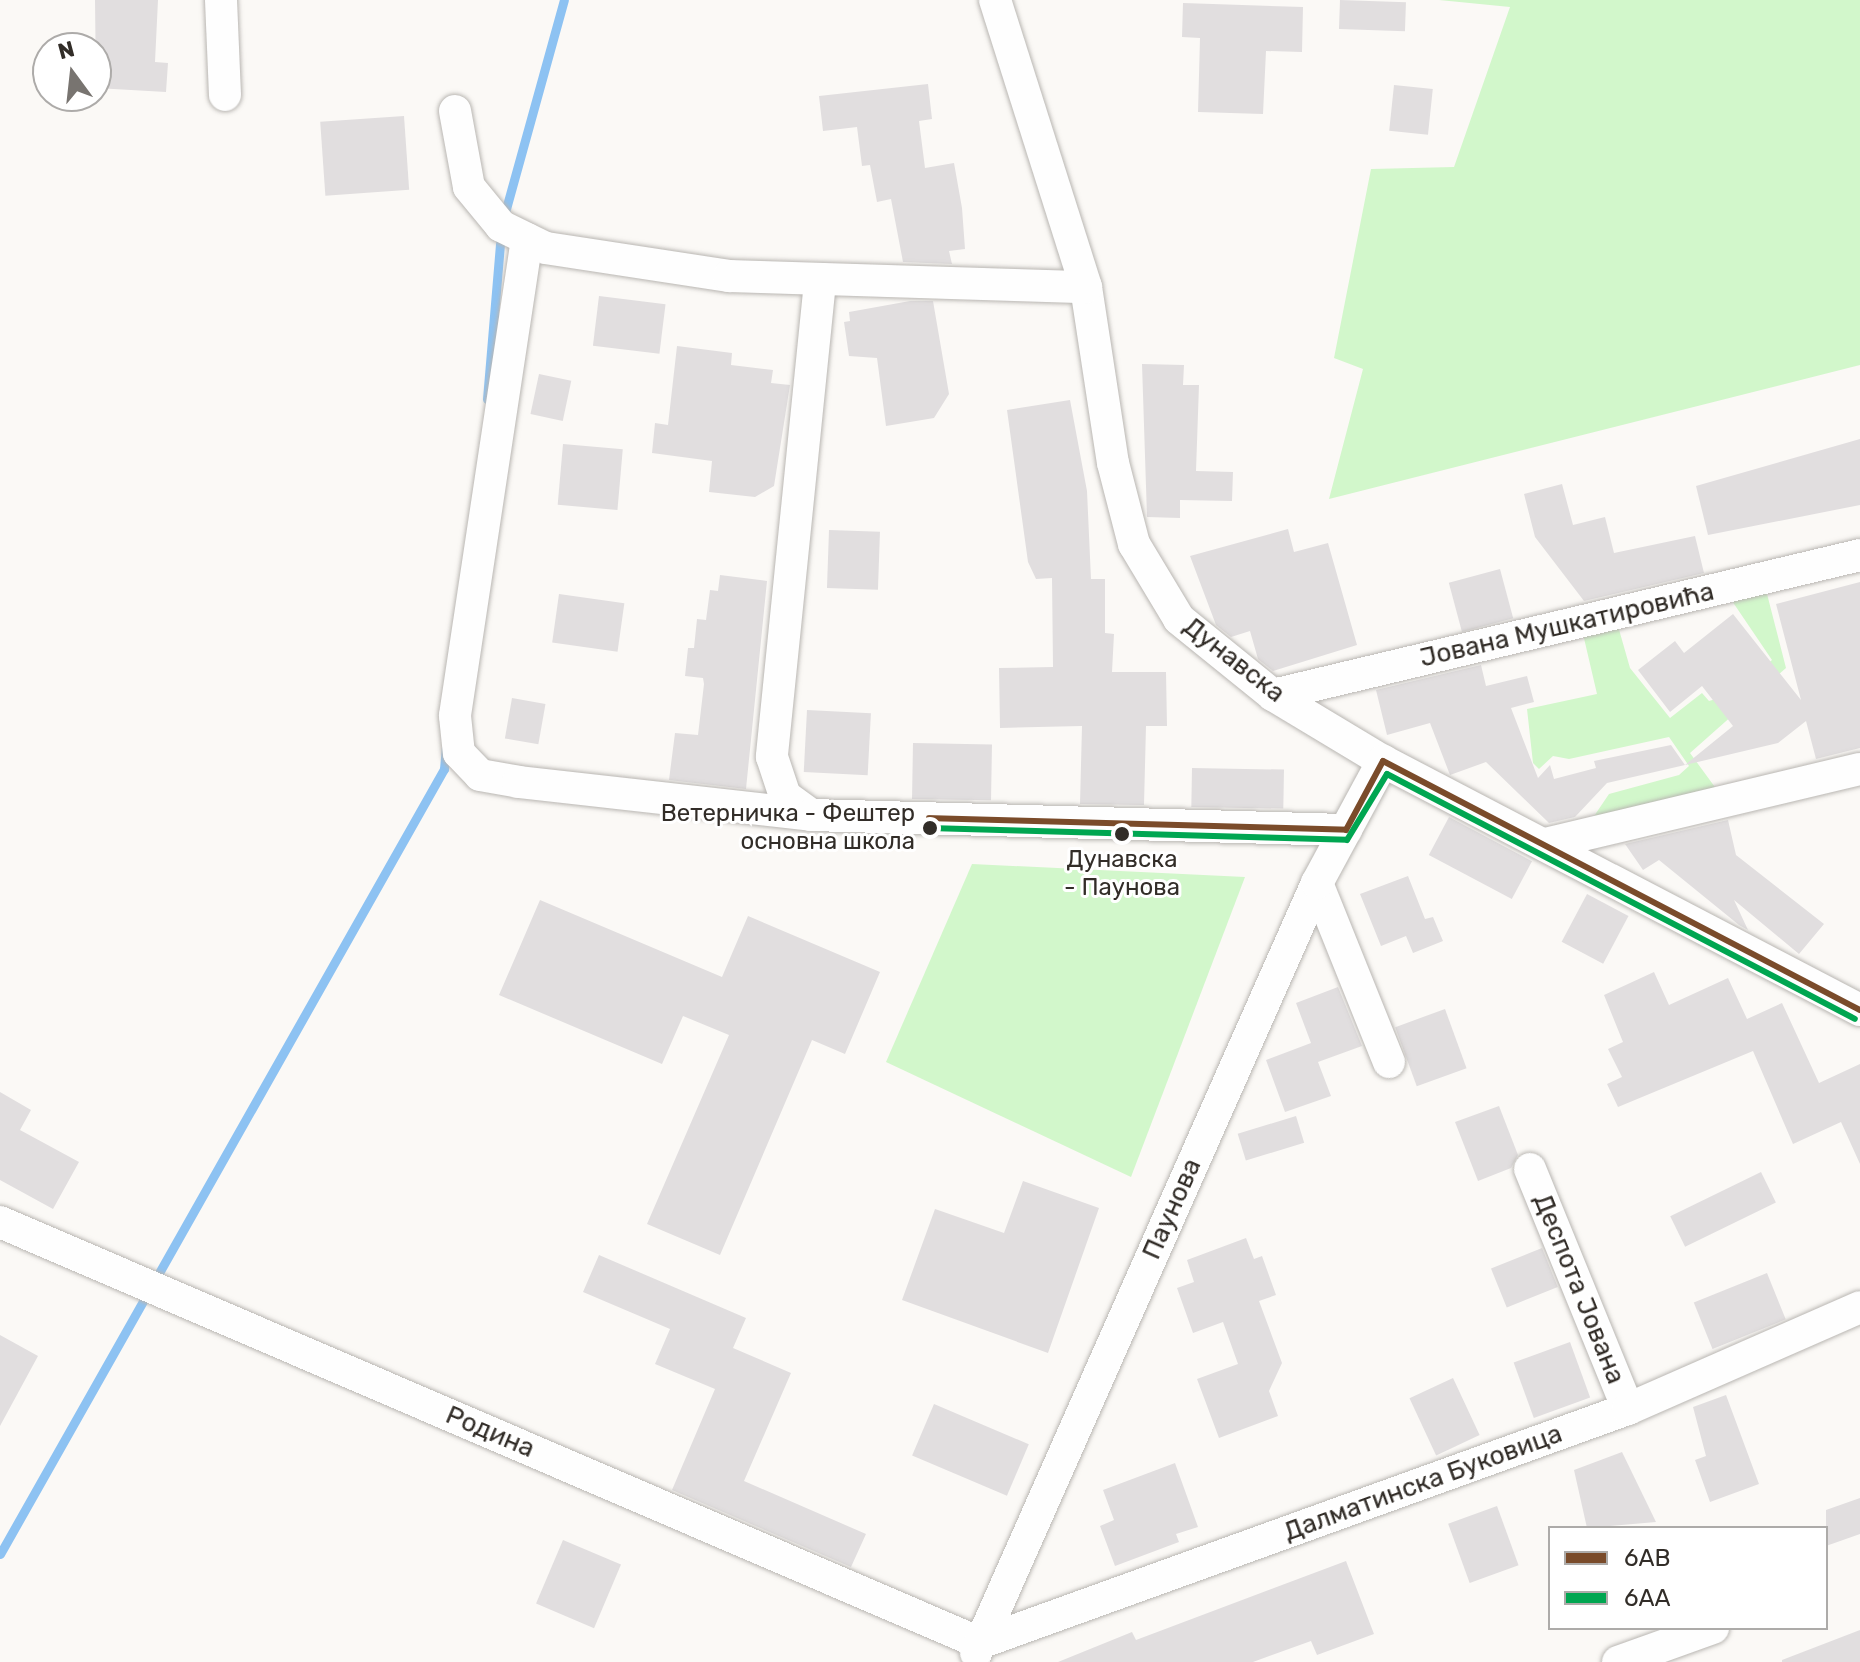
<!DOCTYPE html>
<meta charset="utf-8">
<style>
body{margin:0}
#map{position:relative;width:1860px;height:1662px;overflow:hidden;background:#fbf9f6;font-family:Rubik,sans-serif}
div>[style]{position:absolute}
.green>*{inset:0;background:#d2f7cb}
.stream>*{height:9px;margin:-4.5px;padding:0 4.5px;transform-origin:4.5px;border-radius:4.5px;background:#8dc2f2}
.building>*{inset:0;background:#e1dedf;transform-origin:0 0}
.roads{filter:drop-shadow(0 0 2px #b9b6b2) drop-shadow(0 0 2px #b9b6b2)}
.minor>*{height:32px;margin:-16px;padding:0 16px;transform-origin:16px;border-radius:16px;background:#fefefe}
.bus-1>*{height:6px;margin:-3px;padding:0 3px;transform-origin:3px;border-radius:3px;background:#7a4b2a}
.bus-2>*{height:6px;margin:-3px;padding:0 3px;transform-origin:3px;border-radius:3px;background:#00a651}
.dots>*{width:22px;height:22px;translate:-50% -50%;box-sizing:border-box;border:4px solid #fff;border-radius:50%}
span{translate:-50% -50%;white-space:nowrap;text-align:center;line-height:1.15;-webkit-text-stroke:6px #fff;paint-order:stroke}
.bus-label{font-size:24px;color:#322d28}
.right{translate:-100% -50%;text-align:right}
.street-label{font-size:26px;color:#322d28}
.legend{position:absolute;left:1548px;top:1526px;width:280px;height:104px;box-sizing:border-box;background:#fff;border:2px solid #adaba9;margin:0;padding:10px 14px;list-style:none;font-size:24px;color:#322d28}
.legend li{display:flex;align-items:center;gap:16px;height:40px}
.legend b{width:40px;border:2px solid #adaba9}
.north{position:absolute;left:32px;top:32px;width:80px;height:80px;box-sizing:border-box;background:#fff;border:2px solid #adaba9;border-radius:50%;rotate:345deg;font-size:22px;font-weight:700;line-height:32px;text-align:center;color:#322d28}
.north::after{content:'';display:block;margin:auto;width:28px;height:36px;background:#787470;clip-path:polygon(50% 0,100% 100%,50% 72%,0 100%)}
</style>
<div id="map">
<div class="green">
<i style="clip-path:polygon(1439px 0,1860px 0,1860px 365px,1329px 499px,1363px 369px,1334px 358px,1371px 169px,1454px 167px,1510px 7px)"></i>
<i style="clip-path:polygon(1766px 590px,1786px 668px,1690px 753px,1720px 794px,1588px 825px,1609px 794px,1679px 775px,1689px 766px,1669px 737px,1569px 759px,1553px 756px,1539px 769px,1533px 763px,1527px 709px,1597px 694px,1583px 634px,1618px 626px,1630px 668px,1670px 718px,1702px 693px,1709px 701px,1729px 695px,1772px 660px,1730px 598px)"></i>
<i style="clip-path:polygon(972px 864px,1245px 877px,1131px 1177px,886px 1062px)"></i>
</div>
<div class="stream">
<i style="left:504px;top:216px;width:224px;rotate:-74.5deg"></i>
<i style="left:487px;top:399px;width:169px;rotate:-85.2deg"></i>
<i style="left:0;top:1554px;width:902px;rotate:-60.51deg"></i>
<i style="left:444px;top:769px;width:21px;rotate:-85deg"></i>
</div>
<div class="building">
<i style="clip-path:polygon(95px 0,158px 0,155px 62px,168px 63px,166px 92px,96px 88px)"></i>
<i style="left:1340px;top:0;width:66px;height:29px;rotate:2deg"></i>
<i style="clip-path:polygon(1183px 3px,1303px 7px,1302px 52px,1266px 51px,1263px 114px,1198px 112px,1200px 38px,1182px 37px)"></i>
<i style="clip-path:polygon(928px 84px,932px 119px,919px 121px,925px 168px,954px 163px,962px 208px,965px 249px,949px 251px,952px 264px,903px 262px,891px 199px,877px 202px,870px 165px,862px 166px,857px 127px,823px 131px,819px 96px)"></i>
<i style="left:1394px;top:85px;width:39px;height:46px;rotate:6deg"></i>
<i style="left:404px;top:116px;width:74px;height:84px;rotate:86deg"></i>
<i style="left:599px;top:296px;width:67px;height:50px;rotate:7deg"></i>
<i style="clip-path:polygon(910px 301px,933px 301px,949px 394px,934px 418px,886px 426px,877px 358px,849px 356px,844px 322px,850px 321px,849px 312px)"></i>
<i style="clip-path:polygon(677px 346px,732px 353px,731px 365px,773px 370px,771px 383px,790px 385px,774px 486px,755px 497px,709px 492px,712px 461px,652px 453px,655px 423px,668px 425px)"></i>
<i style="clip-path:polygon(1142px 364px,1184px 365px,1183px 385px,1199px 385px,1196px 471px,1233px 472px,1232px 501px,1180px 500px,1180px 518px,1147px 517px)"></i>
<i style="left:539px;top:374px;width:33px;height:41px;rotate:12deg"></i>
<i style="clip-path:polygon(1070px 400px,1087px 491px,1091px 579px,1105px 579px,1105px 633px,1114px 634px,1112px 672px,1166px 672px,1167px 726px,1146px 726px,1144px 805px,1080px 804px,1082px 726px,1000px 728px,999px 668px,1053px 667px,1052px 578px,1036px 579px,1028px 562px,1007px 410px)"></i>
<i style="clip-path:polygon(1860px 439px,1860px 505px,1708px 535px,1696px 486px)"></i>
<i style="left:563px;top:444px;width:60px;height:61px;rotate:5deg"></i>
<i style="clip-path:polygon(1562px 484px,1573px 525px,1605px 517px,1614px 553px,1695px 536px,1704px 573px,1584px 601px,1535px 537px,1524px 494px)"></i>
<i style="clip-path:polygon(1288px 529px,1294px 552px,1328px 543px,1357px 645px,1273px 671px,1258px 659px,1250px 631px,1231px 637px,1216px 625px,1190px 556px)"></i>
<i style="left:829px;top:530px;width:51px;height:58px;rotate:2deg"></i>
<i style="left:1500px;top:569px;width:51px;height:53px;rotate:75deg"></i>
<i style="clip-path:polygon(720px 575px,767px 581px,746px 789px,669px 780px,675px 733px,698px 735px,704px 684px,703px 678px,685px 676px,688px 648px,694px 648px,697px 619px,706px 620px,710px 590px,718px 591px)"></i>
<i style="clip-path:polygon(1860px 582px,1860px 748px,1816px 759px,1806px 721px,1778px 743px,1685px 765px,1733px 726px,1702px 686px,1670px 712px,1638px 670px,1675px 641px,1684px 653px,1733px 614px,1801px 700px,1776px 604px)"></i>
<i style="left:559px;top:594px;width:66px;height:49px;rotate:8deg"></i>
<i style="clip-path:polygon(1481px 665px,1486px 686px,1527px 676px,1534px 702px,1511px 708px,1538px 778px,1550px 765px,1554px 779px,1596px 768px,1594px 761px,1671px 745px,1685px 765px,1607px 783px,1575px 817px,1549px 823px,1486px 762px,1450px 775px,1430px 723px,1387px 735px,1376px 690px)"></i>
<i style="left:512px;top:698px;width:34px;height:41px;rotate:10deg"></i>
<i style="left:807px;top:710px;width:64px;height:62px;rotate:3deg"></i>
<i style="left:913px;top:743px;width:79px;height:56px;rotate:1deg"></i>
<i style="left:1192px;top:768px;width:92px;height:39px;rotate:1deg"></i>
<i style="left:1449px;top:817px;width:94px;height:43px;rotate:28deg"></i>
<i style="clip-path:polygon(1728px 820px,1736px 855px,1824px 924px,1799px 954px,1734px 900px,1748px 930px,1739px 925px,1659px 860px,1643px 870px,1625px 844px)"></i>
<i style="clip-path:polygon(1408px 876px,1425px 919px,1433px 917px,1443px 941px,1413px 953px,1406px 936px,1381px 946px,1360px 894px)"></i>
<i style="left:1587px;top:894px;width:47px;height:54px;rotate:28deg"></i>
<i style="clip-path:polygon(540px 900px,722px 977px,748px 916px,880px 972px,845px 1054px,812px 1040px,720px 1255px,647px 1224px,729px 1035px,683px 1016px,662px 1064px,499px 995px)"></i>
<i style="clip-path:polygon(1654px 972px,1669px 1005px,1728px 978px,1747px 1019px,1782px 1003px,1819px 1083px,1860px 1064px,1860px 1164px,1841px 1122px,1793px 1144px,1753px 1051px,1618px 1107px,1607px 1084px,1622px 1077px,1608px 1049px,1623px 1042px,1604px 995px)"></i>
<i style="clip-path:polygon(1338px 987px,1362px 1046px,1318px 1062px,1331px 1096px,1285px 1112px,1266px 1060px,1311px 1043px,1296px 1003px)"></i>
<i style="left:1445px;top:1009px;width:63px;height:53px;rotate:70deg"></i>
<i style="clip-path:polygon(0 1092px,31px 1110px,20px 1130px,79px 1162px,53px 1209px,0 1180px)"></i>
<i style="clip-path:polygon(1499px 1106px,1518px 1155px,1511px 1168px,1478px 1181px,1455px 1122px)"></i>
<i style="left:1296px;top:1116px;width:28px;height:61px;rotate:73deg"></i>
<i style="left:1761px;top:1172px;width:34px;height:101px;rotate:64deg"></i>
<i style="clip-path:polygon(1023px 1181px,1099px 1208px,1048px 1353px,902px 1300px,935px 1209px,1004px 1233px)"></i>
<i style="clip-path:polygon(1246px 1238px,1254px 1259px,1262px 1256px,1276px 1295px,1259px 1301px,1282px 1363px,1269px 1391px,1278px 1416px,1219px 1438px,1197px 1379px,1238px 1364px,1223px 1322px,1193px 1333px,1177px 1288px,1194px 1282px,1187px 1260px)"></i>
<i style="left:1542px;top:1248px;width:42px;height:55px;rotate:68deg"></i>
<i style="clip-path:polygon(599px 1255px,746px 1318px,733px 1348px,791px 1373px,744px 1481px,866px 1534px,851px 1567px,672px 1490px,715px 1389px,655px 1364px,670px 1329px,583px 1292px)"></i>
<i style="left:1767px;top:1273px;width:50px;height:79px;rotate:68deg"></i>
<i style="clip-path:polygon(0 1335px,38px 1356px,0 1426px)"></i>
<i style="left:1570px;top:1342px;width:59px;height:60px;rotate:70deg"></i>
<i style="left:1453px;top:1378px;width:63px;height:48px;rotate:65deg"></i>
<i style="clip-path:polygon(1726px 1395px,1759px 1484px,1710px 1502px,1695px 1460px,1706px 1456px,1693px 1407px)"></i>
<i style="left:934px;top:1404px;width:103px;height:56px;rotate:23deg"></i>
<i style="clip-path:polygon(1622px 1452px,1656px 1522px,1587px 1528px,1574px 1470px)"></i>
<i style="clip-path:polygon(1175px 1463px,1198px 1527px,1176px 1534px,1179px 1542px,1115px 1566px,1100px 1526px,1114px 1520px,1103px 1490px)"></i>
<i style="clip-path:polygon(1860px 1498px,1860px 1534px,1826px 1546px,1826px 1510px)"></i>
<i style="left:1497px;top:1506px;width:63px;height:52px;rotate:70deg"></i>
<i style="left:563px;top:1540px;width:63px;height:69px;rotate:23deg"></i>
<i style="clip-path:polygon(1346px 1561px,1374px 1634px,1317px 1655px,1311px 1641px,1253px 1662px,1058px 1662px,1132px 1632px,1136px 1640px)"></i>
<i style="clip-path:polygon(1860px 1630px,1860px 1662px,1782px 1662px,1782px 1660px)"></i>
</div>
<div class="roads">
<div class="minor">
<i style="left:221px;top:0;width:95px;rotate:87.6deg"></i>
<i style="left:995px;top:0;width:301px;rotate:72.4deg"></i>
<i style="left:1086px;top:287px;width:178px;rotate:81.3deg"></i>
<i style="left:1113px;top:463px;width:84px;rotate:75.5deg"></i>
<i style="left:1134px;top:544px;width:87px;rotate:59deg"></i>
<i style="left:1179px;top:619px;width:121px;rotate:39deg"></i>
<i style="left:1273px;top:695px;width:128px;rotate:31deg"></i>
<i style="left:1383px;top:761px;width:538px;rotate:27.57deg"></i>
<i style="left:455px;top:111px;width:77px;rotate:79.6deg"></i>
<i style="left:469px;top:187px;width:50px;rotate:50.6deg"></i>
<i style="left:501px;top:226px;width:50px;rotate:26.1deg"></i>
<i style="left:546px;top:248px;width:185px;rotate:8.7deg"></i>
<i style="left:729px;top:276px;width:357px;rotate:1.8deg"></i>
<i style="left:527px;top:239px;width:482px;rotate:98.6deg"></i>
<i style="left:455px;top:716px;width:37px;rotate:84deg"></i>
<i style="left:459px;top:753px;width:30px;rotate:46deg"></i>
<i style="left:480px;top:775px;width:39px;rotate:10deg"></i>
<i style="left:518px;top:782px;width:295px;rotate:6.4deg"></i>
<i style="left:820px;top:282px;width:477px;rotate:95.8deg"></i>
<i style="left:772px;top:757px;width:41px;rotate:71.6deg"></i>
<i style="left:785px;top:796px;width:32px;rotate:36deg"></i>
<i style="left:811px;top:815px;width:535px;rotate:1.61deg"></i>
<i style="left:1273px;top:695px;width:603px;rotate:-13.41deg"></i>
<i style="left:1545px;top:844px;width:324px;rotate:-13.4deg"></i>
<i style="left:1317px;top:883px;width:193px;rotate:68.1deg"></i>
<i style="left:1530px;top:1169px;width:259px;rotate:67.8deg"></i>
<i style="left:0;top:1222px;width:1067px;rotate:23.25deg"></i>
<i style="left:980px;top:1643px;width:689px;rotate:-19.86deg"></i>
<i style="left:1628px;top:1409px;width:253px;rotate:-23.7deg"></i>
<i style="left:976px;top:1653px;width:842px;rotate:-66.11deg"></i>
<i style="left:1317px;top:883px;width:139px;rotate:-61.6deg"></i>
<i style="left:1618px;top:1662px;width:101px;rotate:-19.7deg"></i>
</div>
</div>
<div class="bus-1">
<i style="left:929px;top:818px;width:417px;rotate:1.6deg"></i>
<i style="left:1346px;top:830px;width:78px;rotate:-61.8deg"></i>
<i style="left:1383px;top:761px;width:538px;rotate:27.57deg"></i>
</div>
<div class="bus-2">
<i style="left:929px;top:828px;width:418px;rotate:1.6deg"></i>
<i style="left:1347px;top:840px;width:77px;rotate:-58.8deg"></i>
<i style="left:1387px;top:774px;width:528px;rotate:27.63deg"></i>
</div>
<div class="dots">
<i style="left:930px;top:828px;background:#322d28"></i>
<i style="left:1122px;top:834px;background:#322d28"></i>
</div>
<div class="bus-label">
<span class="right" style="left:915px;top:828px">Ветерничка - Фештер<br>основна школа</span>
<span style="left:1122px;top:874px">Дунавска<br>- Паунова</span>
</div>
<div class="street-label">
<span style="left:1567px;top:625px;rotate:-13deg">Јована Мушкатировића</span>
<span style="left:1234px;top:660px;rotate:38deg">Дунавска</span>
<span style="left:1172px;top:1209px;rotate:-66deg">Паунова</span>
<span style="left:1579px;top:1289px;rotate:68deg">Деспота Јована</span>
<span style="left:490px;top:1432px;rotate:23deg">Родина</span>
<span style="left:1423px;top:1483px;rotate:-20deg">Далматинска Буковица</span>
</div>
<ul class="legend">
<li><b style="height:10px;background:#7a4b2a"></b>6AB</li>
<li><b style="height:10px;background:#00a651"></b>6AA</li>
</ul>
<div class="north">N</div>
</div>
